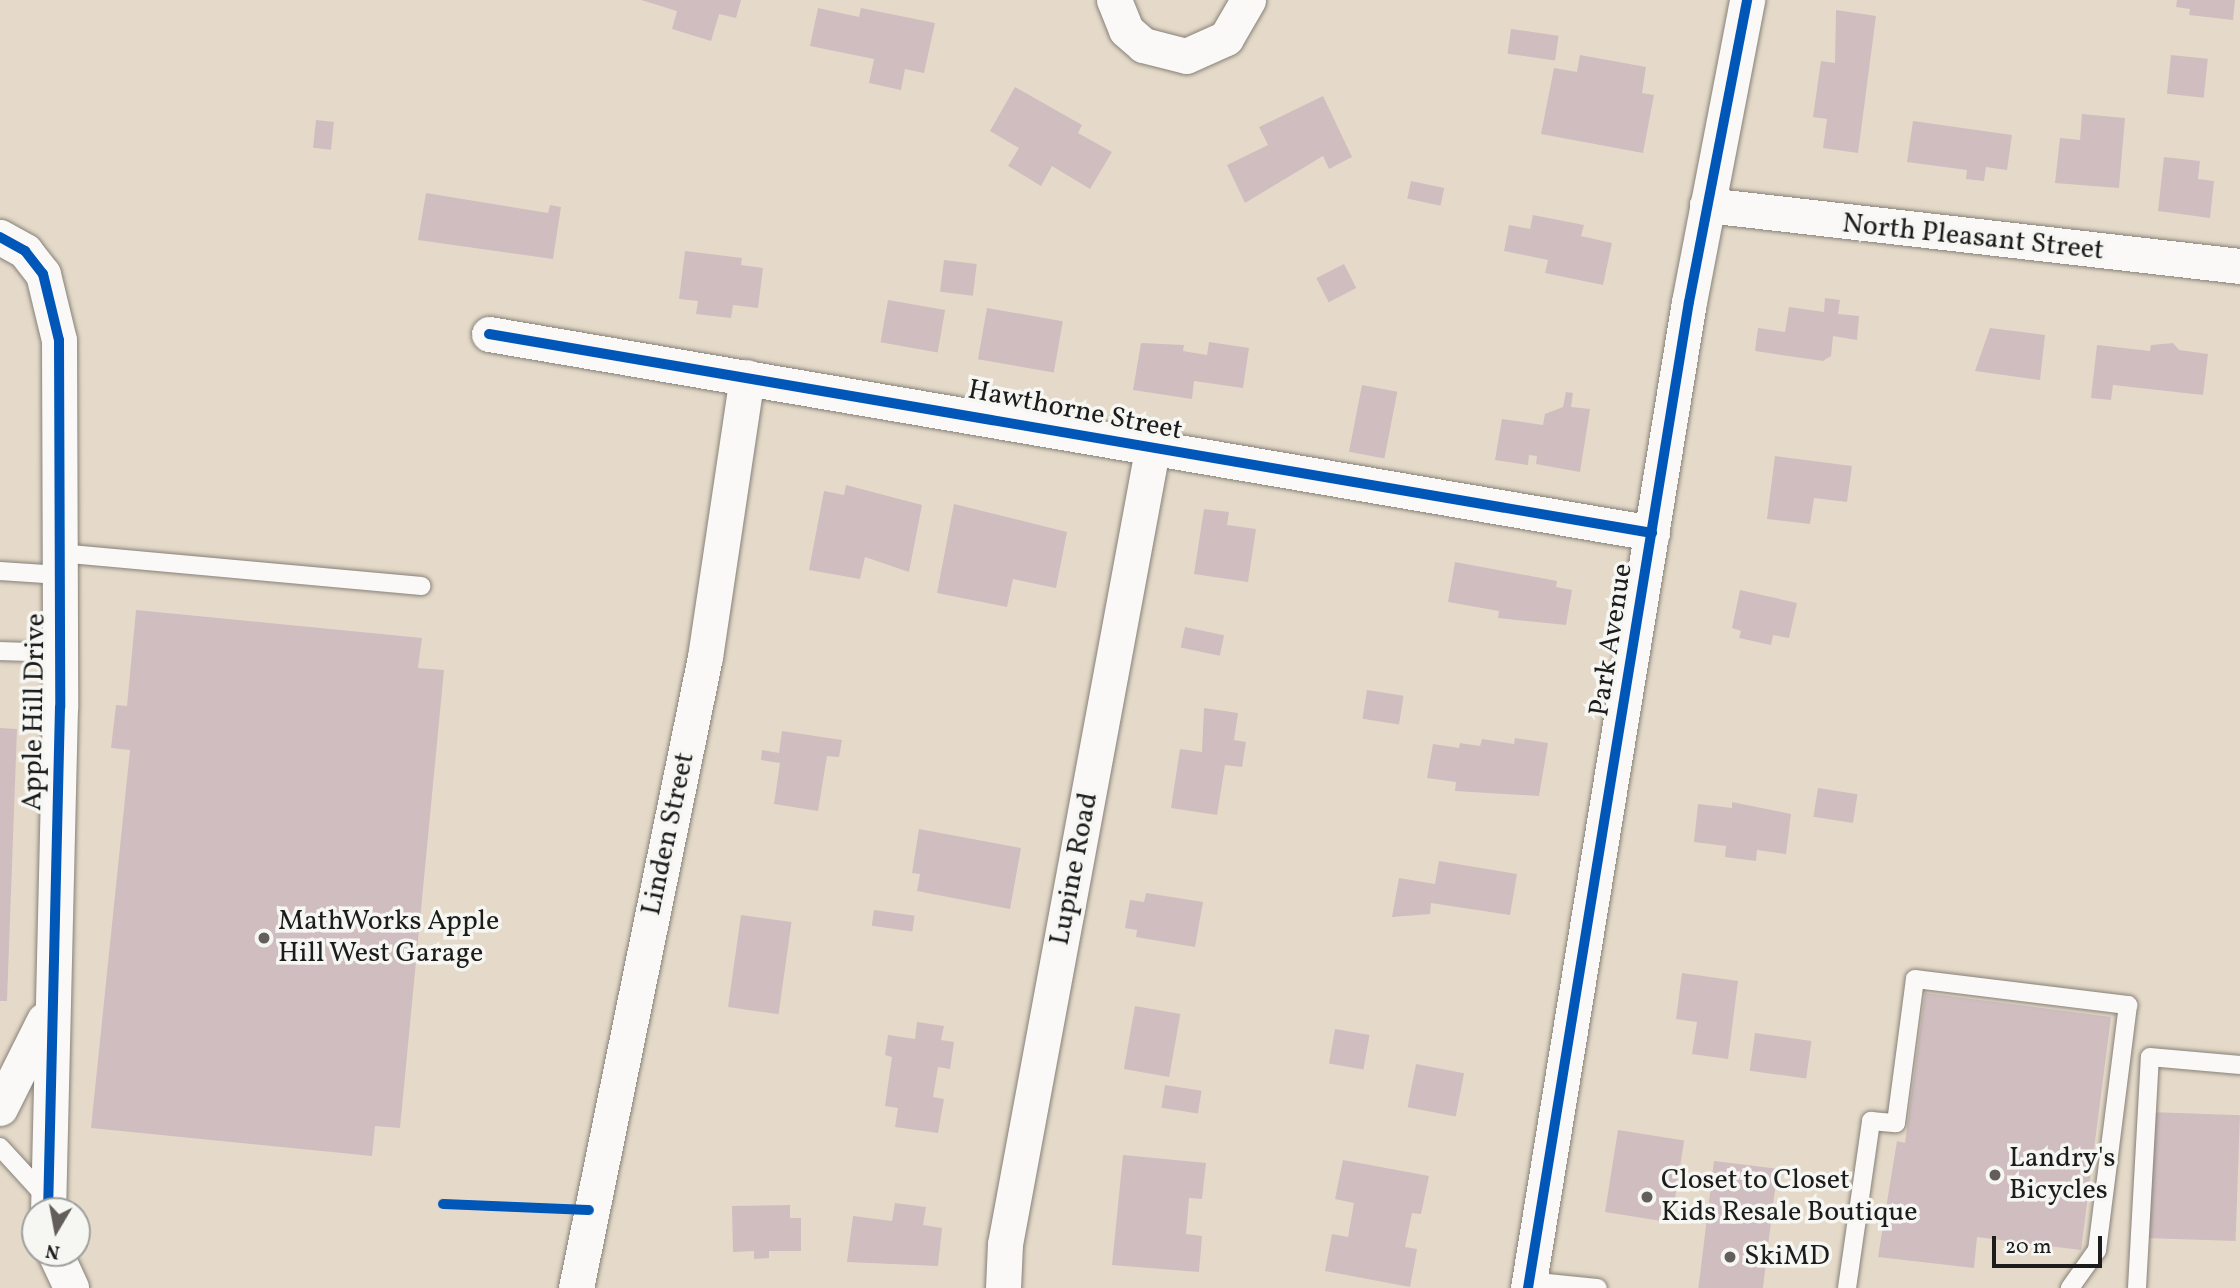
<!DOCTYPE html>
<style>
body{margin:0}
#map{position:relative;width:2240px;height:1288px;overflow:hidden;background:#e5dac9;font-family:Vollkorn,serif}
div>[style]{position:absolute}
.building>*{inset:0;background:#d0bdc0;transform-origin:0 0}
.roads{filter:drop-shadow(0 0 2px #868179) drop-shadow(0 0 2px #868179)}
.service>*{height:18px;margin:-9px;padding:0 9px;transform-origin:9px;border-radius:9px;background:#fbf9f7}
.minor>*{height:35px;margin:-17.5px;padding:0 17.5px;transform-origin:17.5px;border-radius:17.5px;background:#fbf9f7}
.cycleway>*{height:10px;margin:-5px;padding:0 5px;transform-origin:5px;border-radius:5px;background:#0057b8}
.dots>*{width:19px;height:19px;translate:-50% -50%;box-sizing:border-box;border:4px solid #f6f6f2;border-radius:50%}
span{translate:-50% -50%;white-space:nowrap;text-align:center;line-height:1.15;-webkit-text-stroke:7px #f6f6f2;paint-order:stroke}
.street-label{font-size:28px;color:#1c1c1c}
.poi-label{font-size:28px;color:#1c1c1c}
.left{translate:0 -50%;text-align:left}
.north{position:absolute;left:21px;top:1197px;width:70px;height:70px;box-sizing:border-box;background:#f6f6f2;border:2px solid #9f9f9c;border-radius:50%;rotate:190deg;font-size:19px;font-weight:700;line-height:28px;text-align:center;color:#1c1c1c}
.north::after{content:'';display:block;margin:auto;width:24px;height:32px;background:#625e59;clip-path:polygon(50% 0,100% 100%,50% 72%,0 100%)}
.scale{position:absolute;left:1992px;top:1236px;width:110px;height:32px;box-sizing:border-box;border:4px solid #1c1c1c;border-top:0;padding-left:9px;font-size:21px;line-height:24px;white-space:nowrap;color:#1c1c1c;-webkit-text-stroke:5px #f6f6f2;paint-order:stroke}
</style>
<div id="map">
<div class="building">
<i style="clip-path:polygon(641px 0,741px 0,736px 18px,719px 14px,711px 41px,672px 29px,677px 11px)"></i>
<i style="clip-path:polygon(2177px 0,2235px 0,2233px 20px,2189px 15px,2190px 9px,2176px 7px)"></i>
<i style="clip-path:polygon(818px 8px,859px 17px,861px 8px,935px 23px,924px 73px,905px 69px,901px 90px,869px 83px,874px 59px,810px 46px)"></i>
<i style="clip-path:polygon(1836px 10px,1876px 16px,1858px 153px,1823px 148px,1827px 119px,1813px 117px,1821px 61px,1835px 63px)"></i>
<i style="left:1511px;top:29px;width:48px;height:25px;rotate:8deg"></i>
<i style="clip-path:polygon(1580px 55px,1646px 67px,1642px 93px,1654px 95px,1643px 153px,1541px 134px,1554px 68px,1577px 72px)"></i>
<i style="left:2171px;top:55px;width:37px;height:39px;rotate:6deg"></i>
<i style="clip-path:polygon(1015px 87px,1082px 125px,1078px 133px,1112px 152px,1090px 189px,1052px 166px,1041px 186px,1008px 166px,1019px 148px,990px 131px)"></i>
<i style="clip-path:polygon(1323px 96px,1352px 157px,1329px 169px,1323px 156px,1245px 203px,1227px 165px,1268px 145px,1259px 127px)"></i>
<i style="clip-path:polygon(2082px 114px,2125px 118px,2119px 188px,2055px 183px,2060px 138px,2080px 140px)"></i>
<i style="left:316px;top:120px;width:18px;height:28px;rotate:6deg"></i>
<i style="clip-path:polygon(1913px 121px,2012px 135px,2007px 170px,1986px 167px,1984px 181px,1966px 179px,1967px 170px,1907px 162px)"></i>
<i style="clip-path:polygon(2164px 157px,2200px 161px,2198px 179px,2214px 181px,2210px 218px,2158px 211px)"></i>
<i style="left:1411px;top:181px;width:34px;height:18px;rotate:12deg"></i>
<i style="clip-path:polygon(426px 193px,548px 213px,550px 205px,561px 207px,553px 259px,418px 240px)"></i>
<i style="clip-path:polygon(1533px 215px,1584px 225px,1581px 236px,1612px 243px,1603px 285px,1545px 273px,1548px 260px,1504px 251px,1509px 225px,1530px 229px)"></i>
<i style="clip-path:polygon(685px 251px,742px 258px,741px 265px,763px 268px,758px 308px,733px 305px,731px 318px,696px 314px,698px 301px,679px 299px)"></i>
<i style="left:944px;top:260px;width:33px;height:32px;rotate:7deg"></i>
<i style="left:1344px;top:264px;width:27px;height:31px;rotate:63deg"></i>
<i style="clip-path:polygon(1825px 298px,1840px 300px,1838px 314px,1859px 316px,1857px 340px,1833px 336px,1831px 356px,1823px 361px,1755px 351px,1758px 328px,1785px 332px,1789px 307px,1824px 312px)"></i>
<i style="left:888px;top:300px;width:58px;height:43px;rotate:10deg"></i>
<i style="left:987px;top:308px;width:77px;height:52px;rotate:10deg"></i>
<i style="clip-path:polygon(1990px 328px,2045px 335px,2040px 380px,1975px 371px)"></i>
<i style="clip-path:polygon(1209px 342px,1249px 348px,1243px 388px,1194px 381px,1192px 399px,1133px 390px,1141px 343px,1184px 345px,1183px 351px,1207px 355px)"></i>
<i style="clip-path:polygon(2173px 343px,2179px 350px,2208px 354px,2203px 395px,2113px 385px,2111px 400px,2091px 398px,2097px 345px,2150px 351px,2151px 345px)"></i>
<i style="left:1362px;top:385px;width:36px;height:68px;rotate:11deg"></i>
<i style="clip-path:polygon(1566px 392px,1573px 393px,1571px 407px,1590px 409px,1580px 472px,1536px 464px,1537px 456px,1529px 455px,1528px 465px,1495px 460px,1502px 419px,1543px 425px,1545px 414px,1563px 407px)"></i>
<i style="clip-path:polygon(1775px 456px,1852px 466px,1847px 502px,1814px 498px,1810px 524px,1767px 519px)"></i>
<i style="clip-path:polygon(846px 485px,922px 505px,909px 572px,865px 557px,860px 579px,809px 570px,824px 491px,844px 495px)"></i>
<i style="clip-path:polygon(954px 504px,1067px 532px,1056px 588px,1013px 579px,1007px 607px,937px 593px)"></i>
<i style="clip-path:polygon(1204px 509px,1229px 512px,1227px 525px,1256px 529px,1248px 582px,1194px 574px)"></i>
<i style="clip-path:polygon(1455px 562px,1557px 581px,1556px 587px,1572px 590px,1566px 625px,1498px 618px,1499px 611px,1448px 602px)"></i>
<i style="clip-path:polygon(1740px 590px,1797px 603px,1789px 638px,1773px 635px,1771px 645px,1739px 638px,1741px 631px,1732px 628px)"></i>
<i style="clip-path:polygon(136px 610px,422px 638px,418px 668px,444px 670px,400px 1128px,375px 1126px,372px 1156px,91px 1128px,130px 750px,111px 748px,116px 705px,127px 706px)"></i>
<i style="left:1185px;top:627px;width:40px;height:21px;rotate:12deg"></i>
<i style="left:1367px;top:690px;width:37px;height:29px;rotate:9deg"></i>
<i style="clip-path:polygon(1204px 708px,1238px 713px,1234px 740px,1246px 742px,1242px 767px,1225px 765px,1217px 815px,1171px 808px,1180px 749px,1202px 752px)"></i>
<i style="clip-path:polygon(0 728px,17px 729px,7px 1001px,0 1001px)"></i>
<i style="clip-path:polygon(782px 731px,842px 740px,839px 757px,827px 756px,818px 811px,774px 804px,780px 763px,761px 760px,762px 750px,779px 753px)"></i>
<i style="clip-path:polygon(1515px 738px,1548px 743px,1539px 796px,1455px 791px,1456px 782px,1427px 778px,1433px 744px,1459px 748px,1460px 743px,1480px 746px,1482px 739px,1514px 744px)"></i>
<i style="left:1818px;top:788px;width:40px;height:29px;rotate:9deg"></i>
<i style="clip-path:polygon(1732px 802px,1791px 814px,1786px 854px,1757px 850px,1756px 861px,1725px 857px,1726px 846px,1694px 842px,1698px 804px,1732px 808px)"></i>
<i style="clip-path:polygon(919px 829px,1021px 848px,1010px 909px,917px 891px,920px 874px,912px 873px)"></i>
<i style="clip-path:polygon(1439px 861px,1517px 874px,1510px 915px,1431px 903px,1430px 914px,1392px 917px,1399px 878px,1435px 884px)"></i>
<i style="clip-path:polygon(1146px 893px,1203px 902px,1195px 947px,1136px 937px,1137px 930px,1125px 928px,1130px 900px,1144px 902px)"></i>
<i style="left:874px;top:910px;width:41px;height:16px;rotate:8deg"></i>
<i style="left:741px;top:915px;width:51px;height:93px;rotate:8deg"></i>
<i style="clip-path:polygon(1682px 973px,1738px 981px,1728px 1059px,1692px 1054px,1697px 1022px,1676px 1019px)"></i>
<i style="clip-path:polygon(1925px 993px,2111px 1017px,2081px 1250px,1977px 1237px,1974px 1268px,1878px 1257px,1897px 1141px,1905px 1143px)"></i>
<i style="left:1135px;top:1006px;width:46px;height:64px;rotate:10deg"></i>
<i style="clip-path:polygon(917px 1022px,944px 1026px,941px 1040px,954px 1042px,950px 1069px,938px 1067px,933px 1097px,944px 1099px,938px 1133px,895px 1127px,898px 1108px,885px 1106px,892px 1057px,885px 1055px,888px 1035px,915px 1039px)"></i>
<i style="left:1335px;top:1029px;width:35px;height:35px;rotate:10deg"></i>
<i style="left:1755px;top:1033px;width:57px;height:38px;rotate:8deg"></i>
<i style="left:1416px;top:1064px;width:49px;height:44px;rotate:11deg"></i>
<i style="left:1165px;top:1085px;width:37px;height:23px;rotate:9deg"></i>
<i style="left:2150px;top:1112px;width:90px;height:126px;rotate:2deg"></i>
<i style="left:1618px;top:1130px;width:67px;height:83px;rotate:9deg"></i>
<i style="clip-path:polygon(1123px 1155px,1206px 1163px,1202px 1199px,1189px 1198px,1186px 1234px,1202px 1236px,1199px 1272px,1112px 1265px)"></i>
<i style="clip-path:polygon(1343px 1160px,1429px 1176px,1421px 1214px,1412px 1213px,1405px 1247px,1417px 1249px,1410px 1287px,1325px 1271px,1332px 1234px,1348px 1237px,1354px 1203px,1335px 1199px)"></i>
<i style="left:1714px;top:1161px;width:64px;height:129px;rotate:7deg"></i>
<i style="clip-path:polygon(895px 1203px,926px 1207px,923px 1225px,942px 1228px,938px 1266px,847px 1262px,853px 1216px,892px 1221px)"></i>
<i style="clip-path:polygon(790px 1205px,790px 1218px,801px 1218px,801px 1251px,769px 1251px,769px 1258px,754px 1259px,754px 1251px,733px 1252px,732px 1206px)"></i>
</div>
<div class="roads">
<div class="service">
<i style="left:59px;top:553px;width:364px;rotate:5.2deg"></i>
<i style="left:0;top:571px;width:60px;rotate:3.8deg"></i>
<i style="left:0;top:651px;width:60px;rotate:1.9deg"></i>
<i style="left:0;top:1147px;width:65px;rotate:47.5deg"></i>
<i style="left:1529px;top:1281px;width:69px;rotate:5.8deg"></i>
<i style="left:1847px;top:1288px;width:169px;rotate:-81.8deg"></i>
<i style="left:1871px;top:1121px;width:25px;rotate:5deg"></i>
<i style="left:1896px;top:1123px;width:145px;rotate:-82.5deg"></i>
<i style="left:1915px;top:979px;width:215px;rotate:7deg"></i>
<i style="left:2128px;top:1005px;width:247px;rotate:97.2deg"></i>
<i style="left:2097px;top:1250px;width:47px;rotate:125.4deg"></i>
<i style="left:2137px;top:1288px;width:231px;rotate:-86.8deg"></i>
<i style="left:2150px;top:1057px;width:90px;rotate:5.1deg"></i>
</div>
<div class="minor">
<i style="left:1114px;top:0;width:32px;rotate:68deg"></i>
<i style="left:1126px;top:30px;width:23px;rotate:41deg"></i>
<i style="left:1143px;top:45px;width:44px;rotate:14.3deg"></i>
<i style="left:1186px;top:56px;width:44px;rotate:-24.2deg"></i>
<i style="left:1226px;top:38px;width:44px;rotate:-59.9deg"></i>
<i style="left:1707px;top:205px;width:536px;rotate:6.53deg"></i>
<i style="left:0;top:237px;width:29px;rotate:29deg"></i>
<i style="left:25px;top:251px;width:29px;rotate:52deg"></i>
<i style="left:43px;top:274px;width:68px;rotate:76.4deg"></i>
<i style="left:59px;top:340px;width:367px;rotate:89.8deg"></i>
<i style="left:60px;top:707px;width:504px;rotate:91.36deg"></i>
<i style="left:489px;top:334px;width:1180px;rotate:9.71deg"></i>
<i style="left:0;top:1108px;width:98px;rotate:-63.4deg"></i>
<i style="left:55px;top:1253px;width:38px;rotate:65deg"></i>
<i style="left:576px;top:1288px;width:644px;rotate:-78.45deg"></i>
<i style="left:705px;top:657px;width:283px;rotate:-81.5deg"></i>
<i style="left:1003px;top:1288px;width:44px;rotate:-87.4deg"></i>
<i style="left:1005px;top:1244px;width:807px;rotate:-79.51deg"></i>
<i style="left:1528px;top:1288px;width:999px;rotate:-80.73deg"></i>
<i style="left:1689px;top:302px;width:308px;rotate:-79.1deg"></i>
</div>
</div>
<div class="cycleway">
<i style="left:0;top:237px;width:29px;rotate:29deg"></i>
<i style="left:25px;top:251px;width:29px;rotate:52deg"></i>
<i style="left:43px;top:274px;width:68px;rotate:76.4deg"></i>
<i style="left:59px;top:340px;width:367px;rotate:89.8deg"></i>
<i style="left:60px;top:707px;width:504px;rotate:91.36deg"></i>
<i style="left:489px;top:334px;width:1180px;rotate:9.71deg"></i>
<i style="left:443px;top:1204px;width:146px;rotate:2.4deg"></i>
<i style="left:1528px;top:1288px;width:999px;rotate:-80.73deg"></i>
<i style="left:1689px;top:302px;width:308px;rotate:-79.1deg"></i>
</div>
<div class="dots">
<i style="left:264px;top:938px;background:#625e59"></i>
<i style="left:1995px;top:1175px;background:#625e59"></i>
<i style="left:1647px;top:1197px;background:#625e59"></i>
<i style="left:1730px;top:1257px;background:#625e59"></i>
</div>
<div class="street-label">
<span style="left:1973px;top:238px;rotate:6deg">North Pleasant Street</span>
<span style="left:1075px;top:411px;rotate:11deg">Hawthorne Street</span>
<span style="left:1612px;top:640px;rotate:-81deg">Park Avenue</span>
<span style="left:35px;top:712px;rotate:-89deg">Apple Hill Drive</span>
<span style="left:669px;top:834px;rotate:-78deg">Linden Street</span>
<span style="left:1075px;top:869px;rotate:-79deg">Lupine Road</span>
</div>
<div class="poi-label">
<span class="left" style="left:278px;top:938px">MathWorks Apple<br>Hill West Garage</span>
<span class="left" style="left:2009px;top:1175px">Landry's<br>Bicycles</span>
<span class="left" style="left:1661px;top:1197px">Closet to Closet<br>Kids Resale Boutique</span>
<span class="left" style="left:1744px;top:1257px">SkiMD</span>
</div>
<div class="north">N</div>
<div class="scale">20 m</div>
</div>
